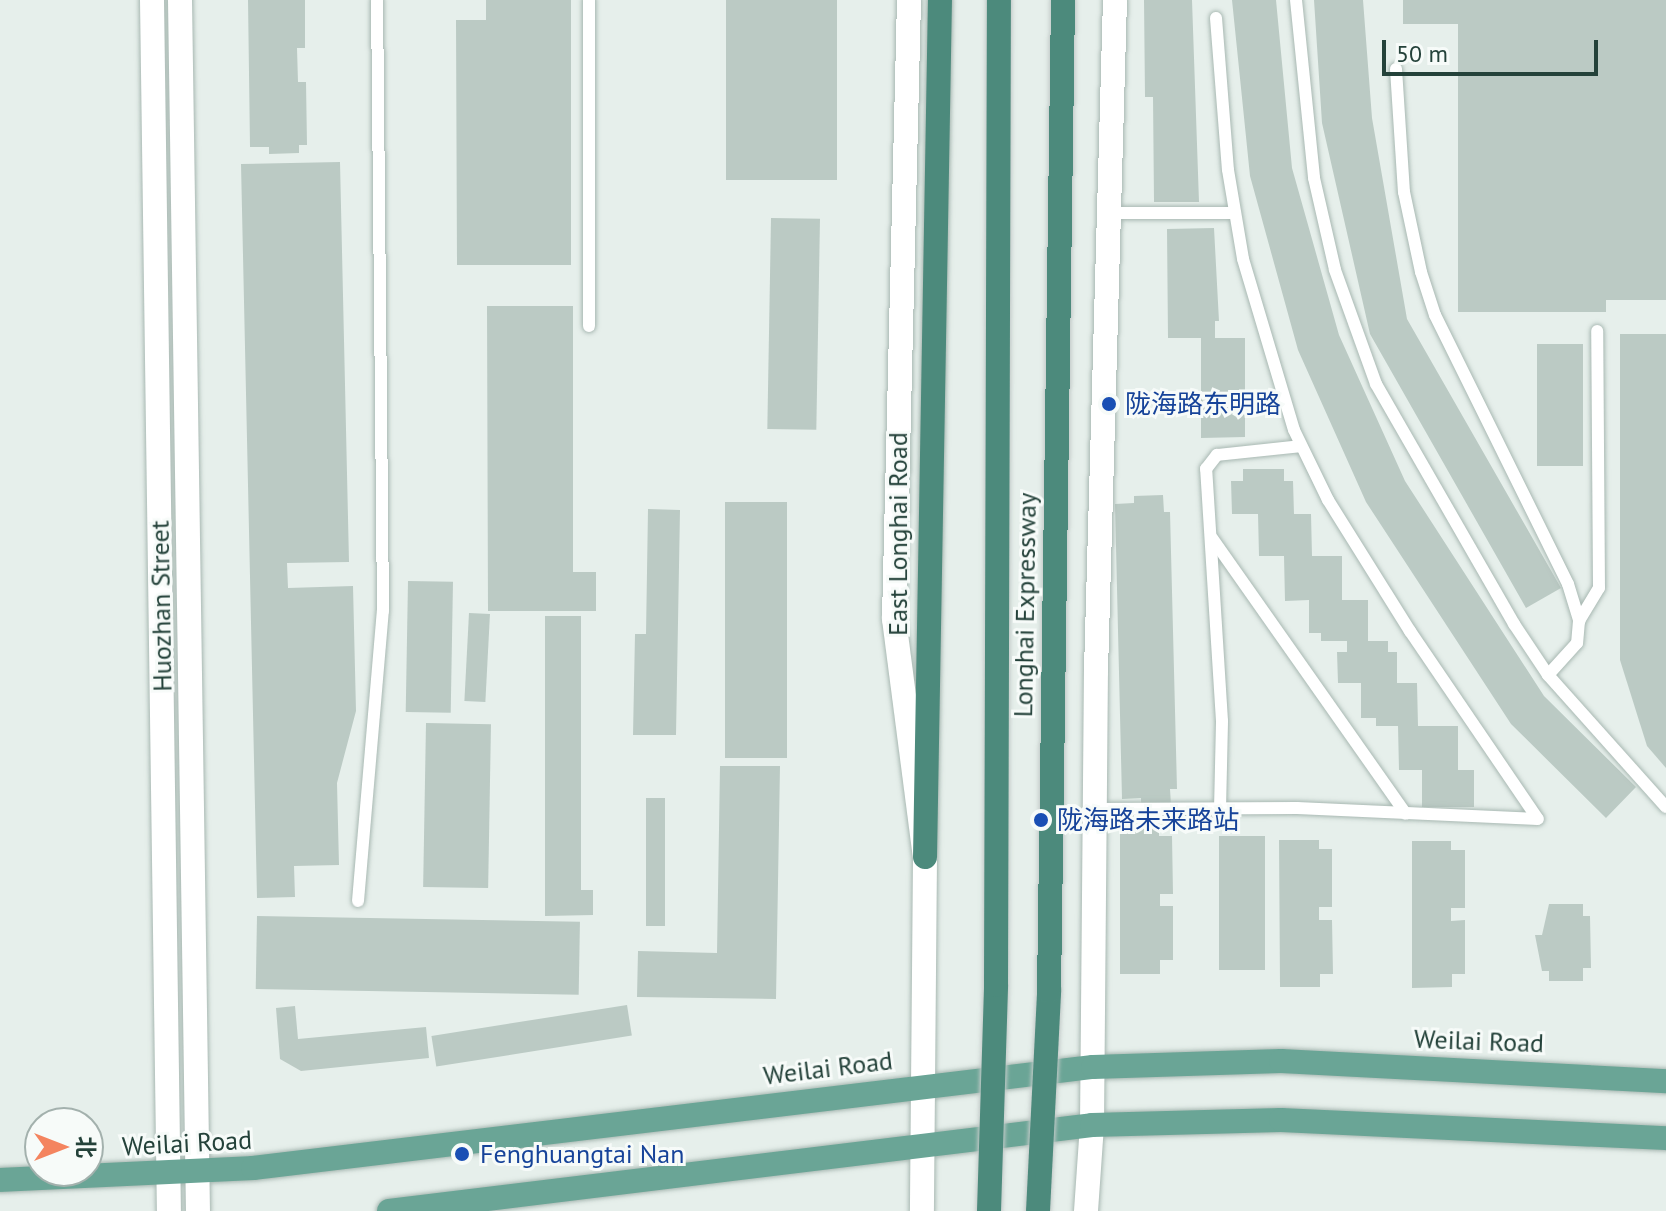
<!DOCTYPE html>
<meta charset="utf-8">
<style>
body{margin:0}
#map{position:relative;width:1666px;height:1211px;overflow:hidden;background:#e6efeb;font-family:"PT Sans","Noto Sans SC",sans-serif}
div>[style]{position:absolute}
.building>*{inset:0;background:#bbcac4;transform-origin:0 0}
.roads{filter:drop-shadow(0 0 2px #a8b8b2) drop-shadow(0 0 2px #a8b8b2)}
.service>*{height:12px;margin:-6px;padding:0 6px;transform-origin:6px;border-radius:6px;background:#fff}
.tertiary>*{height:24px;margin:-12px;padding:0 12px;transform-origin:12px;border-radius:12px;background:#fff}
.primary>*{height:24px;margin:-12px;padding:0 12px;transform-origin:12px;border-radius:12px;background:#6aa596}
.trunk>*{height:24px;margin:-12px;padding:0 12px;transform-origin:12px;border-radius:12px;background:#4c8a7c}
.bridges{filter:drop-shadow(0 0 2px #c2cac8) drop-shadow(0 0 2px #c2cac8)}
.trunk-bridge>*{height:24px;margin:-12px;padding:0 12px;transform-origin:12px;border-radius:12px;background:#4c8a7c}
.dots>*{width:22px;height:22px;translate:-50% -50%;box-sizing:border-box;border:4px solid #f7fbf9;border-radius:50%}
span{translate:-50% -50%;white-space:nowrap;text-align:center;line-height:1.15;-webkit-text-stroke:6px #f7fbf9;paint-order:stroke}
.transit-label{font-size:26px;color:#164399}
.left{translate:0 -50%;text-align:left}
.street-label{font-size:26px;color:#24423a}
.north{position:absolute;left:24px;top:1107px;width:80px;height:80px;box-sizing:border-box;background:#f7fbf9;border:2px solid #a3b1ad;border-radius:50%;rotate:90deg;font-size:22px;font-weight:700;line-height:32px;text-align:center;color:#24423a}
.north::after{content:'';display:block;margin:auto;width:28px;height:36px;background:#f4845f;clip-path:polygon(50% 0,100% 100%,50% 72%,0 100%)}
.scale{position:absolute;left:1382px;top:40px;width:216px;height:36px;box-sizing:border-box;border:4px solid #24423a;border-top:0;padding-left:10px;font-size:24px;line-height:28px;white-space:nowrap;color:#24423a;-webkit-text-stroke:6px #f7fbf9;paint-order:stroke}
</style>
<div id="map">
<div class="building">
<i style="clip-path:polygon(248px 0,305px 0,305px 48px,297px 48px,298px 82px,306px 82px,307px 145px,299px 145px,299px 153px,269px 154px,269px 147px,250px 147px)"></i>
<i style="clip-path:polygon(486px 0,571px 0,571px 265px,457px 265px,456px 20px,486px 20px)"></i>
<i style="left:726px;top:0;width:111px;height:180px"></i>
<i style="clip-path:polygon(1144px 0,1192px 0,1199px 202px,1154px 202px,1153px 97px,1145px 97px)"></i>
<i style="clip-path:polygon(1232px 0,1276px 0,1292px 168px,1339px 335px,1405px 481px,1544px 696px,1636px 787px,1606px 818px,1511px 724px,1366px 502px,1298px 350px,1250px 176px)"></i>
<i style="clip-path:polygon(1314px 0,1363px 0,1372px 118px,1407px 319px,1561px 588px,1526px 608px,1370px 334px,1322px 123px)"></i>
<i style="clip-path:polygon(1403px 0,1666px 0,1666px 300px,1606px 300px,1606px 312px,1458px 312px,1458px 24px,1403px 24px)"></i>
<i style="clip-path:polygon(340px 162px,349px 562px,287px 563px,288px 588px,353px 586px,356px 711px,337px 783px,339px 865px,294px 866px,295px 897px,257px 898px,241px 164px)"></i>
<i style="left:771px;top:218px;width:49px;height:211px;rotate:1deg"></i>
<i style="clip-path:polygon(1214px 228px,1219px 321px,1215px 321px,1215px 338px,1245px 338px,1245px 437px,1201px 438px,1201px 338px,1168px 338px,1167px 229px)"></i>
<i style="clip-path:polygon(487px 306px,573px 306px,573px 572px,596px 572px,596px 611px,488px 611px)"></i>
<i style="clip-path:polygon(1620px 334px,1666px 334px,1666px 768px,1647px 746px,1620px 660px)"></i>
<i style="left:1537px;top:344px;width:46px;height:122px"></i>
<i style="clip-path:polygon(1243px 469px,1284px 469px,1284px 481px,1293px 481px,1294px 514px,1311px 514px,1312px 556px,1342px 556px,1342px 600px,1368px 600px,1368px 641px,1388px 641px,1388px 652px,1397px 652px,1397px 683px,1417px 683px,1418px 726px,1458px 726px,1458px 770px,1474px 770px,1474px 807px,1422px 807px,1422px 770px,1399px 770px,1398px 726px,1376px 726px,1376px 718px,1361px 718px,1361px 683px,1338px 683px,1337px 652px,1347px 652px,1347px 641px,1321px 641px,1321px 633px,1309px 633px,1309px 600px,1285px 601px,1284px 556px,1259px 556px,1258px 514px,1232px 514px,1231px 481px,1243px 481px)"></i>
<i style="clip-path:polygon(1163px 495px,1164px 512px,1170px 512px,1177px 789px,1170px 789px,1171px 805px,1141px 805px,1141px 798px,1122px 799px,1115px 504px,1134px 503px,1134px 496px)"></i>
<i style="left:725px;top:502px;width:62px;height:256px"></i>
<i style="clip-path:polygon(648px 509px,680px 510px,676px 735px,633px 735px,635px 634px,646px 634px)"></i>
<i style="left:408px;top:581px;width:45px;height:131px;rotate:1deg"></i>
<i style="left:469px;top:613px;width:21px;height:88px;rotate:3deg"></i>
<i style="clip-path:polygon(545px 616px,581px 616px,581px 890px,593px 890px,593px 915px,545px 916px)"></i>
<i style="left:426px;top:723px;width:65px;height:164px;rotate:1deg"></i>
<i style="clip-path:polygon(720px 766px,780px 766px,776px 999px,637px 997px,638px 951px,717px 953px)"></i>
<i style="left:646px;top:798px;width:19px;height:128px"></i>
<i style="clip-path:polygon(1120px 827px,1159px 827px,1159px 836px,1172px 836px,1173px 894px,1160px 894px,1160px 906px,1173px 906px,1173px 960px,1160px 960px,1160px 974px,1120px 974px)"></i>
<i style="left:1265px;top:836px;width:134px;height:46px;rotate:90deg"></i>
<i style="clip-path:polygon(1279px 840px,1319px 840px,1319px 849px,1332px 849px,1332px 907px,1319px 907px,1319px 920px,1332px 920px,1333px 974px,1320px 974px,1320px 987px,1280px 987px)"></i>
<i style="clip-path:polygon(1412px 841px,1451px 841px,1451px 850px,1465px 850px,1465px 908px,1451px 908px,1451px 921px,1465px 920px,1465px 974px,1452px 974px,1452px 987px,1412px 988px)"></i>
<i style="clip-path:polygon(1549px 904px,1583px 904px,1583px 916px,1590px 916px,1591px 968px,1583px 968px,1583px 981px,1549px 981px,1549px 971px,1542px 971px,1535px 935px,1542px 935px)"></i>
<i style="left:257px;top:916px;width:323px;height:73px;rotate:1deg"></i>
<i style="left:627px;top:1005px;width:31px;height:198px;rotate:81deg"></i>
<i style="clip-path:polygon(295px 1006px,298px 1039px,426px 1027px,429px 1058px,301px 1071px,280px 1059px,276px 1008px)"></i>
</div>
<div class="roads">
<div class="service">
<i style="left:1296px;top:0;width:179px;rotate:84.2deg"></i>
<i style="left:1314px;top:178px;width:94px;rotate:77.1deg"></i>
<i style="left:1335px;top:270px;width:121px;rotate:70.2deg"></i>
<i style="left:1376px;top:384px;width:277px;rotate:60.1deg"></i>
<i style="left:1514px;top:624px;width:61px;rotate:56.3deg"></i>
<i style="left:1548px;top:675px;width:177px;rotate:48.2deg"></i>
<i style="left:1216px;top:18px;width:152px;rotate:85.5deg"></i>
<i style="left:1228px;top:170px;width:90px;rotate:80.4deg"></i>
<i style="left:1243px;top:259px;width:178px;rotate:73.4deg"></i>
<i style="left:1294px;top:430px;width:78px;rotate:64.1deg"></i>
<i style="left:1328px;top:500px;width:155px;rotate:58deg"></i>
<i style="left:1410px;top:631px;width:227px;rotate:55.8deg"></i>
<i style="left:1396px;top:69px;width:123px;rotate:86.3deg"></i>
<i style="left:1404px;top:192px;width:82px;rotate:78deg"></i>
<i style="left:1421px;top:272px;width:45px;rotate:72deg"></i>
<i style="left:1435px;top:315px;width:300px;rotate:63.7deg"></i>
<i style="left:1568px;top:584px;width:39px;rotate:73deg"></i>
<i style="left:1579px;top:621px;width:22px;rotate:95deg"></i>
<i style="left:1577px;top:643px;width:43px;rotate:132.2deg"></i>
<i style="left:1109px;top:213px;width:126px"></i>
<i style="left:589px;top:326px;width:326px;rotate:-90deg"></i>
<i style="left:1212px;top:538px;width:337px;rotate:54.9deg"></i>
<i style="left:1579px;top:621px;width:39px;rotate:-59deg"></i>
<i style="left:1599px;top:588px;width:257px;rotate:-90.4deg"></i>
<i style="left:1095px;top:809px;width:202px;rotate:-0.3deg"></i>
<i style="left:1297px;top:808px;width:241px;rotate:2.6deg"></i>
<i style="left:1220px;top:810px;width:89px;rotate:-88.7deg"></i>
<i style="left:1222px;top:721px;width:253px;rotate:-93.6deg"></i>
<i style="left:1206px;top:469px;width:18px;rotate:-52deg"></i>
<i style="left:1217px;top:455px;width:84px;rotate:-6.1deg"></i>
<i style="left:358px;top:901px;width:291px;rotate:-85.1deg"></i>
<i style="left:383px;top:611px;width:611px;rotate:-90.56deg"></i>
</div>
<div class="tertiary">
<i style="left:152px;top:0;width:1211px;rotate:89.2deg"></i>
<i style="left:180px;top:0;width:1211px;rotate:89.15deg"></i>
<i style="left:909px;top:0;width:619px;rotate:91.39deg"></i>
<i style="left:894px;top:619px;width:240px;rotate:82.6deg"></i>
<i style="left:925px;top:857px;width:354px;rotate:90.5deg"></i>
<i style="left:1086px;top:1211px;width:86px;rotate:-86deg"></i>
<i style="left:1092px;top:1125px;width:454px;rotate:-89.5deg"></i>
<i style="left:1096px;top:671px;width:671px;rotate:-88.38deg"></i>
</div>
<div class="primary">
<i style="left:0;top:1180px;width:253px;rotate:-2.7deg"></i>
<i style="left:253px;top:1168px;width:846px;rotate:-6.86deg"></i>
<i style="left:1093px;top:1067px;width:188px;rotate:-1.8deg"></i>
<i style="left:1281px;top:1061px;width:386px;rotate:3deg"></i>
<i style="left:389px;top:1211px;width:708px;rotate:-6.97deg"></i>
<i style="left:1092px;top:1125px;width:189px;rotate:-1.5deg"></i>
<i style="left:1281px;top:1120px;width:385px;rotate:2.7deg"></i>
</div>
<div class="trunk">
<i style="left:925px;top:857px;width:857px;rotate:-89deg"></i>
</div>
</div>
<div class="bridges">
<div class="trunk-bridge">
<i style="left:989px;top:1211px;width:226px;rotate:-88.2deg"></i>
<i style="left:996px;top:985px;width:985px;rotate:-89.83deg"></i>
<i style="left:1038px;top:1211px;width:220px;rotate:-87.1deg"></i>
<i style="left:1049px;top:991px;width:991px;rotate:-89.19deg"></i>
</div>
</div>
<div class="dots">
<i style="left:1109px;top:404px;background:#1a4fb4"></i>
<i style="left:1041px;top:820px;background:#1a4fb4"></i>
<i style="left:462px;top:1154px;background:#1a4fb4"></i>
</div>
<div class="transit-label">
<span class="left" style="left:1125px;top:404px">陇海路东明路</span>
<span class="left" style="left:1057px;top:820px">陇海路未来路站</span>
<span class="left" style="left:480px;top:1154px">Fenghuangtai Nan</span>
</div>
<div class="street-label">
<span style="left:898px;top:534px;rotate:-90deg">East Longhai Road</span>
<span style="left:1025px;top:605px;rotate:-89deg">Longhai Expressway</span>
<span style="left:161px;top:606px;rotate:-91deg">Huozhan Street</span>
<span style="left:1479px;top:1041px;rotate:2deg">Weilai Road</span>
<span style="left:828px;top:1068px;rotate:-7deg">Weilai Road</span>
<span style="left:187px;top:1143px;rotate:-3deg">Weilai Road</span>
</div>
<div class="north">北</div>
<div class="scale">50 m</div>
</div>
